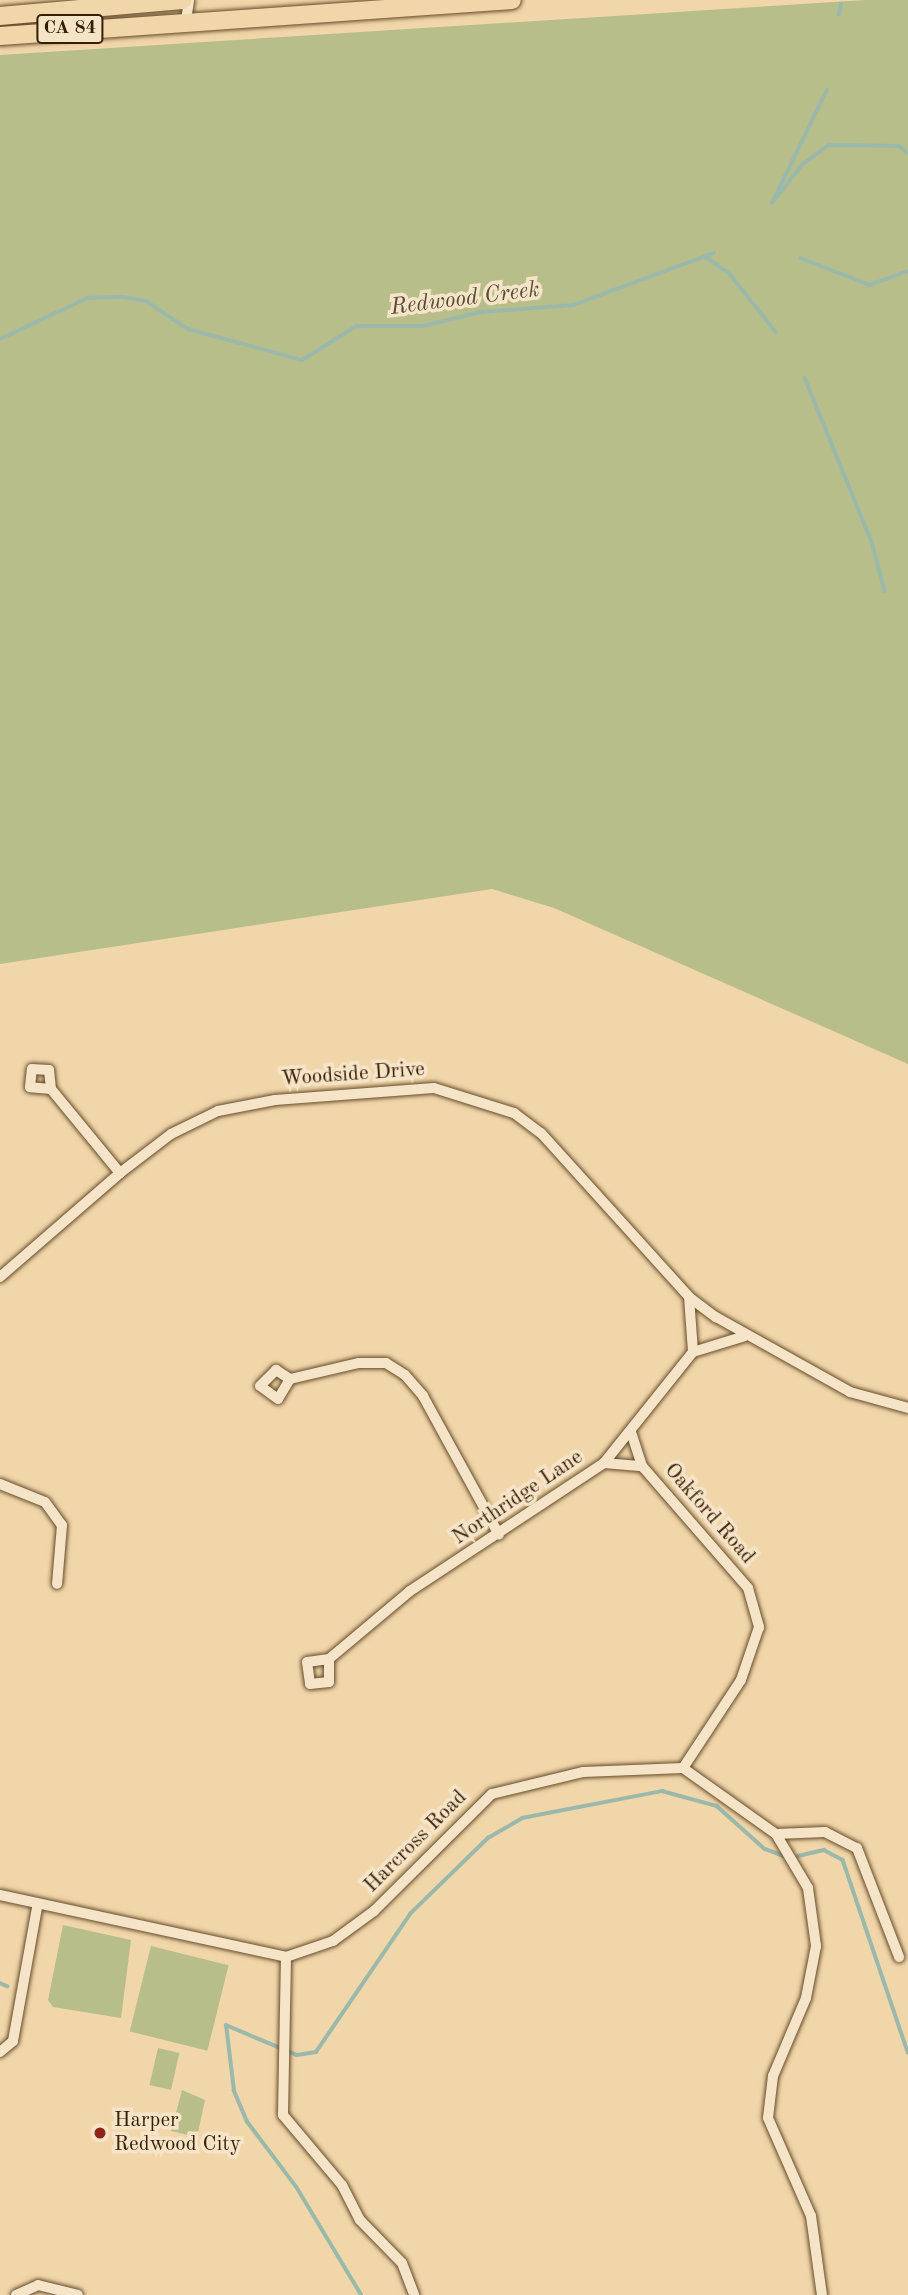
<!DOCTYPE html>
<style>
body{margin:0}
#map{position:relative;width:908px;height:2295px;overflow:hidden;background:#f1d6aa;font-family:"Old Standard TT",serif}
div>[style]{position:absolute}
.green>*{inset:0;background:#b8be8a;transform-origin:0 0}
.stream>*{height:3.5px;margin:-1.75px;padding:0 1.75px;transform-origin:1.75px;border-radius:1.75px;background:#9bb9aa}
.roads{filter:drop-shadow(0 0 2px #654c2a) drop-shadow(0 0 2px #654c2a)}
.street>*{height:10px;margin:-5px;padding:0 5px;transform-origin:5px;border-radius:5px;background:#f6e4c8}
.primary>*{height:18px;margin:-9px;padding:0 9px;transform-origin:9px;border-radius:9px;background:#f1d6aa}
.dots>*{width:19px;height:19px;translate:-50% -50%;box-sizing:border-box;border:4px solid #f6e4c8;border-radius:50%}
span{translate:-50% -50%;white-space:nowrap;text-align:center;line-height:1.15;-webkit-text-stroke:7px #f6e4c8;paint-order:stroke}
.shield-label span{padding:2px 5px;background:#f6e4c8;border:2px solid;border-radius:5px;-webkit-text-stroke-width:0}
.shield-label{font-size:19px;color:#361e00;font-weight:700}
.street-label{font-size:21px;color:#361e00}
.poi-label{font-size:21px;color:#361e00}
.left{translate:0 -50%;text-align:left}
.water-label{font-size:23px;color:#544c33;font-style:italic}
</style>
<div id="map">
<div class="green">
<i style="clip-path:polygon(865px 0,908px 0,908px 1064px,554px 908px,492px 889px,0 964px,0 55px)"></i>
<i style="clip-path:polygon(63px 1925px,131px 1940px,121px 2018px,53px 2007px,48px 2000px)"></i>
<i style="left:151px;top:1946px;width:80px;height:88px;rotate:14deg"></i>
<i style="left:158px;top:2048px;width:22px;height:38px;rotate:13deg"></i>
<i style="clip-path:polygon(182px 2090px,205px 2100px,197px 2137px,171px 2131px)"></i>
</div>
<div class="stream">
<i style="left:839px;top:15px;width:11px;rotate:-80deg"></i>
<i style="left:773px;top:201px;width:123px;rotate:-64.1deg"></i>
<i style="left:772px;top:203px;width:48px;rotate:-51.7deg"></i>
<i style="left:802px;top:165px;width:34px;rotate:-37deg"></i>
<i style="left:829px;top:145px;width:70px;rotate:0.8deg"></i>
<i style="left:899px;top:146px;width:11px;rotate:38deg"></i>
<i style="left:705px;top:256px;width:31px;rotate:36deg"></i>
<i style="left:730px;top:274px;width:74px;rotate:51.6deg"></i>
<i style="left:800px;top:258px;width:75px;rotate:21.1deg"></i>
<i style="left:870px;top:285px;width:40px;rotate:-20.2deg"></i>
<i style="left:0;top:339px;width:97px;rotate:-25deg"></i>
<i style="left:88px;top:298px;width:35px;rotate:-2deg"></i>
<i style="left:123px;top:297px;width:23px;rotate:10deg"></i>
<i style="left:146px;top:301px;width:50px;rotate:33.7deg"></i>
<i style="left:188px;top:329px;width:118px;rotate:15.2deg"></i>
<i style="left:302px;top:360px;width:65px;rotate:-31.7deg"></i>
<i style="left:357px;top:326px;width:66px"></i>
<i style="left:423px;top:326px;width:60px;rotate:-13.6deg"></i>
<i style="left:481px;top:312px;width:93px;rotate:-4.3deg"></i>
<i style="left:574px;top:305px;width:149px;rotate:-20.4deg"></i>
<i style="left:805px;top:378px;width:177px;rotate:67.8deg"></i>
<i style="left:872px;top:542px;width:51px;rotate:75.1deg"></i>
<i style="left:798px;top:1856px;width:27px;rotate:-13deg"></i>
<i style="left:824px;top:1850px;width:21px;rotate:28deg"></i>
<i style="left:843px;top:1860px;width:203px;rotate:71.3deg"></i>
<i style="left:0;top:1983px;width:8px;rotate:23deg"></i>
<i style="left:361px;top:2295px;width:126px;rotate:-121deg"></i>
<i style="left:296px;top:2187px;width:81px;rotate:-127deg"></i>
<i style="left:247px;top:2122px;width:34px;rotate:-113deg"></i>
<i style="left:234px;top:2091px;width:66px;rotate:-96.9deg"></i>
<i style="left:226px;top:2025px;width:77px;rotate:22.9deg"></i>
<i style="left:297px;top:2055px;width:19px;rotate:-9deg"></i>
<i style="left:316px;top:2052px;width:167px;rotate:-55.7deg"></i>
<i style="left:410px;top:1914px;width:109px;rotate:-44.3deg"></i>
<i style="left:488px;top:1838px;width:39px;rotate:-30deg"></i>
<i style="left:522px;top:1818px;width:143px;rotate:-10.9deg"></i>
<i style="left:662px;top:1791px;width:57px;rotate:15.3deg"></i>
<i style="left:717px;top:1806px;width:64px;rotate:41.9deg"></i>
<i style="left:765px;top:1849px;width:20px;rotate:20deg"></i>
</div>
<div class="roads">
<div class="street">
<i style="left:186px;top:20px;width:20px;rotate:-81deg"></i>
<i style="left:51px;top:1089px;width:21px;rotate:-175deg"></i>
<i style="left:30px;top:1087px;width:18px;rotate:-84deg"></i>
<i style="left:32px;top:1069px;width:17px;rotate:3deg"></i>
<i style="left:49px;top:1070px;width:19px;rotate:84deg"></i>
<i style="left:51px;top:1089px;width:109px;rotate:50.6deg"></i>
<i style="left:0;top:1277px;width:159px;rotate:-40.9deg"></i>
<i style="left:120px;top:1173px;width:64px;rotate:-37.4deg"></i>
<i style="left:171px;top:1134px;width:52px;rotate:-26.1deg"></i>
<i style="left:218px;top:1111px;width:58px;rotate:-10.9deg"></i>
<i style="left:275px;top:1100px;width:159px;rotate:-4.3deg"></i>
<i style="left:434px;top:1088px;width:84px;rotate:17.4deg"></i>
<i style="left:514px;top:1113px;width:34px;rotate:37deg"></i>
<i style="left:541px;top:1133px;width:221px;rotate:47.9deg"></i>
<i style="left:689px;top:1297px;width:34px;rotate:37deg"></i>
<i style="left:716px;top:1317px;width:154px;rotate:29.2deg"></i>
<i style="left:850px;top:1392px;width:60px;rotate:15.4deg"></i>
<i style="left:689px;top:1297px;width:55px;rotate:85.8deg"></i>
<i style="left:290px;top:1379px;width:23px;rotate:121deg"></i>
<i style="left:278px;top:1399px;width:22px;rotate:-144deg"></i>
<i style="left:260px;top:1386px;width:23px;rotate:-45deg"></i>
<i style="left:276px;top:1370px;width:17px;rotate:33deg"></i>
<i style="left:290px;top:1379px;width:71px;rotate:-13.1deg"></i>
<i style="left:359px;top:1363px;width:27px"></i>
<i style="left:386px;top:1363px;width:22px;rotate:32deg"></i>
<i style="left:405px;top:1375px;width:28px;rotate:49deg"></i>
<i style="left:423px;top:1396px;width:158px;rotate:61.3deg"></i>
<i style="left:631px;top:1432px;width:36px;rotate:72deg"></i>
<i style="left:642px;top:1466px;width:162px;rotate:49deg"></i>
<i style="left:748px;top:1588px;width:41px;rotate:74.2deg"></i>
<i style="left:759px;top:1627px;width:56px;rotate:108.8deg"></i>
<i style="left:741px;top:1680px;width:105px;rotate:123.4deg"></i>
<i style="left:604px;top:1463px;width:38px;rotate:5deg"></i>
<i style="left:0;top:1484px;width:48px;rotate:21.8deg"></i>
<i style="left:45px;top:1502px;width:29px;rotate:54deg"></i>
<i style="left:62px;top:1525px;width:59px;rotate:94.8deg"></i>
<i style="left:329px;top:1659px;width:22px;rotate:172deg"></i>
<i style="left:307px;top:1662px;width:22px;rotate:82deg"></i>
<i style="left:310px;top:1684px;width:19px;rotate:-6deg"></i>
<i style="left:329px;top:1682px;width:23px;rotate:-90deg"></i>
<i style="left:329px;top:1659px;width:106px;rotate:-40deg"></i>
<i style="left:410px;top:1591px;width:232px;rotate:-33.4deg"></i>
<i style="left:604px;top:1463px;width:142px;rotate:-51.3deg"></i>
<i style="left:693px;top:1352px;width:54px;rotate:-17.1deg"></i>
<i style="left:776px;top:1834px;width:63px;rotate:59.3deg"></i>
<i style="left:808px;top:1888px;width:59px;rotate:82.1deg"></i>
<i style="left:816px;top:1946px;width:53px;rotate:100.9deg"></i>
<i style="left:806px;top:1998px;width:85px;rotate:112.9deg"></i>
<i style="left:773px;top:2076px;width:42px;rotate:96.8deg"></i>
<i style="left:768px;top:2118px;width:107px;rotate:66.3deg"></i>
<i style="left:811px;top:2216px;width:80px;rotate:82.1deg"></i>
<i style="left:0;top:1895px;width:293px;rotate:12.2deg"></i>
<i style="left:286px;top:1957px;width:50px;rotate:-18.8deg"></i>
<i style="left:333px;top:1941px;width:51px;rotate:-36.2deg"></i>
<i style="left:374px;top:1911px;width:166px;rotate:-44.8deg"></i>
<i style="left:492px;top:1794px;width:94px;rotate:-13.6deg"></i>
<i style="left:583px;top:1772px;width:100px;rotate:-2.3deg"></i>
<i style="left:683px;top:1768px;width:114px;rotate:35.4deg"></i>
<i style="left:776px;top:1834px;width:49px;rotate:-2.3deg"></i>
<i style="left:825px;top:1832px;width:36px;rotate:27deg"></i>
<i style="left:857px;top:1848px;width:117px;rotate:68.9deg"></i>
<i style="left:286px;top:1957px;width:158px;rotate:91.1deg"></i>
<i style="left:283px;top:2115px;width:92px;rotate:49.9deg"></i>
<i style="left:342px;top:2185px;width:39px;rotate:63deg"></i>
<i style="left:360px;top:2220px;width:60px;rotate:45.7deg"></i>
<i style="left:402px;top:2263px;width:34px;rotate:69deg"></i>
<i style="left:0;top:2052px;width:17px;rotate:-40deg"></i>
<i style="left:13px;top:2041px;width:136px;rotate:-79.8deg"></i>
<i style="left:16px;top:2295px;width:24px;rotate:-24deg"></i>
<i style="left:38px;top:2285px;width:41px;rotate:14deg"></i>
</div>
<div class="primary">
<i style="left:0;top:16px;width:183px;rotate:-5deg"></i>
<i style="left:0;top:36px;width:513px;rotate:-4.02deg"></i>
</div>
</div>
<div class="dots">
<i style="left:100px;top:2133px;background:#8f2418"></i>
</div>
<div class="shield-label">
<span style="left:70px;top:29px">CA 84</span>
</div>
<div class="street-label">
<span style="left:353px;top:1075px;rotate:-4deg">Woodside Drive</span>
<span style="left:518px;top:1498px;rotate:-34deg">Northridge Lane</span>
<span style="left:709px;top:1514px;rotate:49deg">Oakford Road</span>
<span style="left:416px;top:1842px;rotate:-45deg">Harcross Road</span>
</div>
<div class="poi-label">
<span class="left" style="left:114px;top:2133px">Harper<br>Redwood City</span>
</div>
<div class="water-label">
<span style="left:465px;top:299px;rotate:-7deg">Redwood Creek</span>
</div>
</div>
